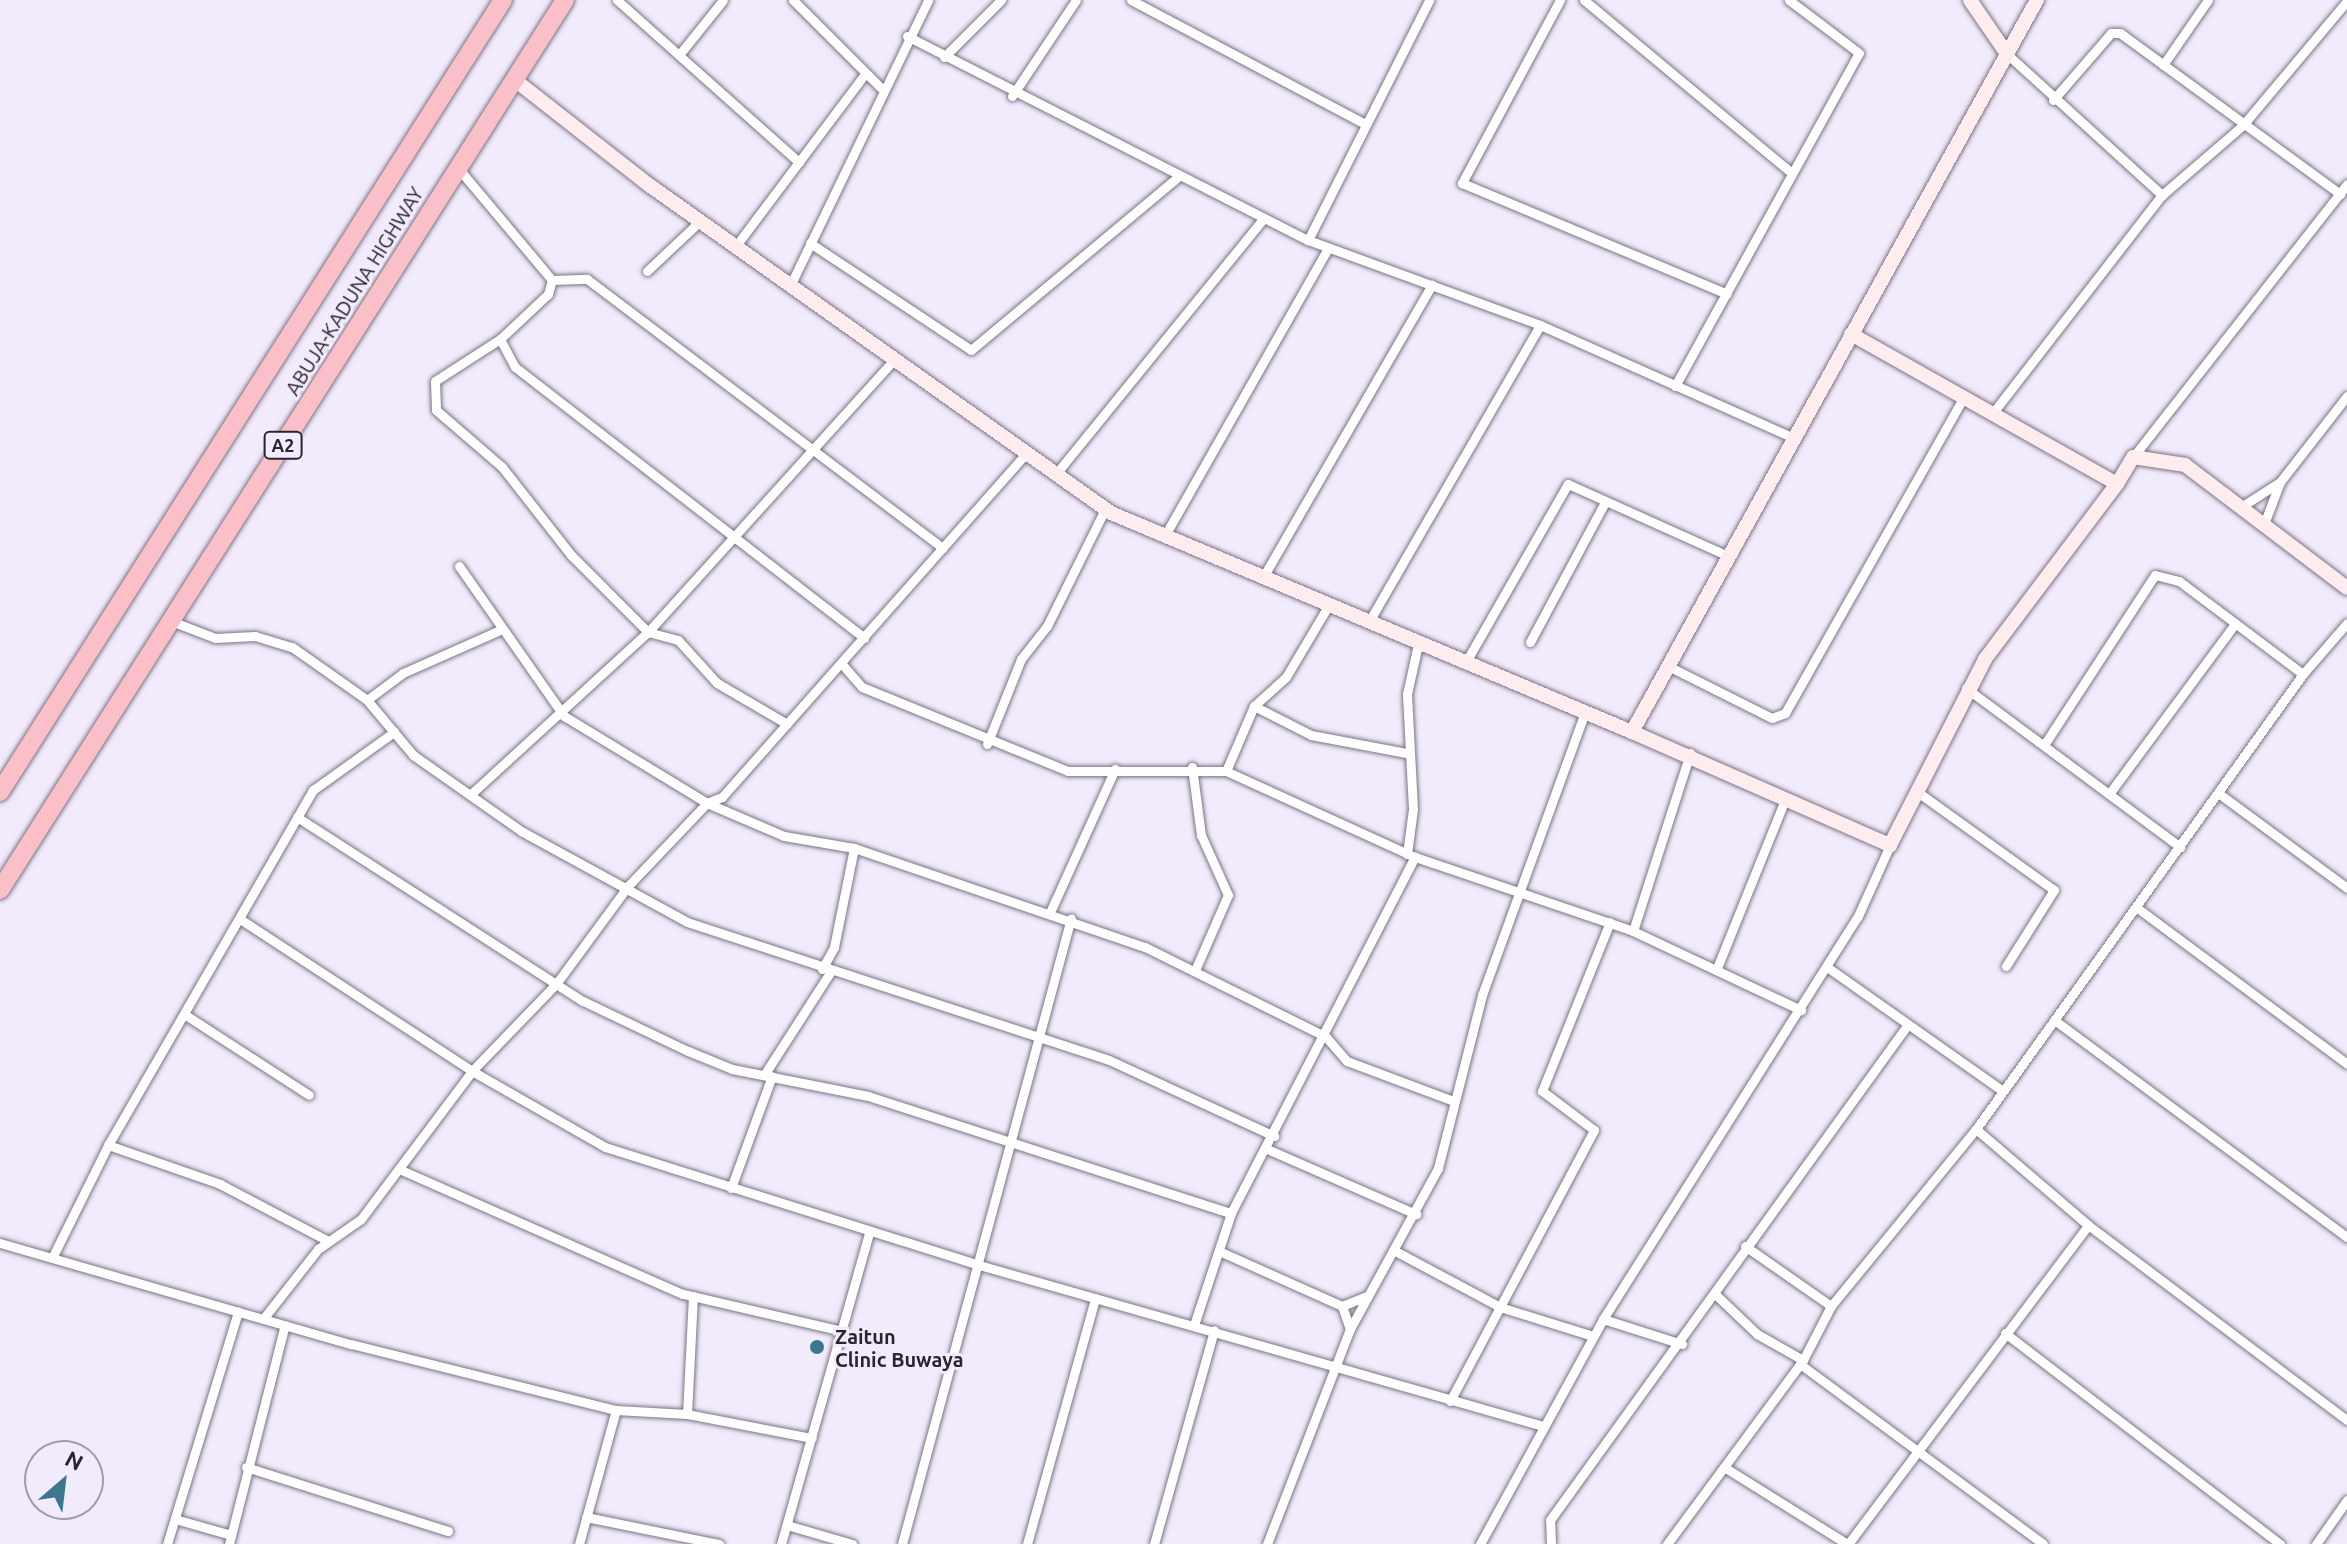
<!DOCTYPE html>
<style>
body{margin:0}
#map{position:relative;width:2347px;height:1544px;overflow:hidden;background:#f2ebfc;font-family:Ubuntu,sans-serif}
div>[style]{position:absolute}
.roads{filter:drop-shadow(0 0 2px #7a7483) drop-shadow(0 0 2px #7a7483)}
.street>*{height:9px;margin:-4.5px;padding:0 4.5px;transform-origin:4.5px;border-radius:4.5px;background:#fff}
.secondary>*{height:14px;margin:-7px;padding:0 7px;transform-origin:7px;border-radius:7px;background:#feecee}
.highway>*{height:18px;margin:-9px;padding:0 9px;transform-origin:9px;border-radius:9px;background:#fbc0c7}
.dots>*{width:22px;height:22px;translate:-50% -50%;box-sizing:border-box;border:4px solid #f2ebfc;border-radius:50%}
span{translate:-50% -50%;white-space:nowrap;text-align:center;line-height:1.15;-webkit-text-stroke:6px #f2ebfc;paint-order:stroke}
.shield-label span{padding:2px 6px;background:#f2ebfc;border:2px solid;border-radius:6px;-webkit-text-stroke-width:0}
.shield-label{font-size:18px;color:#28262c;font-weight:700}
.street-label{font-size:20px;color:#28262c}
.poi-label{font-size:20px;color:#28262c;font-weight:700}
.left{translate:0 -50%;text-align:left}
.north{position:absolute;left:24px;top:1440px;width:80px;height:80px;box-sizing:border-box;background:#f2ebfc;border:2px solid #a19ca9;border-radius:50%;rotate:28deg;font-size:22px;font-weight:700;line-height:32px;text-align:center;color:#28262c}
.north::after{content:'';display:block;margin:auto;width:28px;height:36px;background:#3b778f;clip-path:polygon(50% 0,100% 100%,50% 72%,0 100%)}
</style>
<div id="map">
<div class="roads">
<div class="street">
<i style="left:617px;top:0;width:244px;rotate:41.7deg"></i>
<i style="left:793px;top:0;width:124px;rotate:45deg"></i>
<i style="left:1131px;top:0;width:265px;rotate:27.9deg"></i>
<i style="left:1560px;top:0;width:208px;rotate:118.2deg"></i>
<i style="left:1462px;top:183px;width:287px;rotate:22.7deg"></i>
<i style="left:1584px;top:0;width:266px;rotate:39.8deg"></i>
<i style="left:907px;top:36px;width:450px;rotate:27deg"></i>
<i style="left:1308px;top:240px;width:247px;rotate:20.1deg"></i>
<i style="left:1540px;top:325px;width:278px;rotate:24deg"></i>
<i style="left:2007px;top:54px;width:210px;rotate:42.3deg"></i>
<i style="left:679px;top:55px;width:70px;rotate:-51.3deg"></i>
<i style="left:944px;top:57px;width:81px;rotate:-45deg"></i>
<i style="left:2163px;top:65px;width:79px;rotate:-55.3deg"></i>
<i style="left:1012px;top:96px;width:115px;rotate:-56.3deg"></i>
<i style="left:2053px;top:100px;width:89px;rotate:-49.1deg"></i>
<i style="left:2111px;top:33px;width:9px"></i>
<i style="left:2120px;top:33px;width:273px;rotate:36.2deg"></i>
<i style="left:458px;top:168px;width:146px;rotate:50deg"></i>
<i style="left:552px;top:280px;width:15px;rotate:106deg"></i>
<i style="left:548px;top:294px;width:66px;rotate:136.8deg"></i>
<i style="left:500px;top:339px;width:77px;rotate:147.1deg"></i>
<i style="left:435px;top:381px;width:29px;rotate:88deg"></i>
<i style="left:436px;top:410px;width:87px;rotate:40.8deg"></i>
<i style="left:502px;top:467px;width:112px;rotate:51.9deg"></i>
<i style="left:571px;top:555px;width:109px;rotate:45deg"></i>
<i style="left:648px;top:632px;width:31px;rotate:15deg"></i>
<i style="left:678px;top:640px;width:58px;rotate:47.8deg"></i>
<i style="left:717px;top:683px;width:81px;rotate:30.4deg"></i>
<i style="left:1308px;top:240px;width:269px;rotate:-63.2deg"></i>
<i style="left:810px;top:243px;width:193px;rotate:33.6deg"></i>
<i style="left:971px;top:350px;width:270px;rotate:-39.9deg"></i>
<i style="left:735px;top:247px;width:216px;rotate:-53.1deg"></i>
<i style="left:647px;top:271px;width:71px;rotate:-43.3deg"></i>
<i style="left:552px;top:280px;width:35px;rotate:-2deg"></i>
<i style="left:587px;top:279px;width:446px;rotate:37.1deg"></i>
<i style="left:790px;top:286px;width:318px;rotate:-64.2deg"></i>
<i style="left:500px;top:339px;width:32px;rotate:62deg"></i>
<i style="left:515px;top:367px;width:442px;rotate:37.8deg"></i>
<i style="left:1675px;top:386px;width:380px;rotate:-61.1deg"></i>
<i style="left:1859px;top:53px;width:88px;rotate:-142.9deg"></i>
<i style="left:1992px;top:414px;width:277px;rotate:-52.2deg"></i>
<i style="left:2162px;top:195px;width:107px;rotate:-40.8deg"></i>
<i style="left:2243px;top:125px;width:162px;rotate:-50deg"></i>
<i style="left:2133px;top:457px;width:347px;rotate:-51.9deg"></i>
<i style="left:1055px;top:475px;width:331px;rotate:-50.9deg"></i>
<i style="left:2244px;top:505px;width:43px;rotate:-32.6deg"></i>
<i style="left:2264px;top:524px;width:45px;rotate:-69.1deg"></i>
<i style="left:2280px;top:482px;width:109px;rotate:-52.1deg"></i>
<i style="left:1164px;top:537px;width:332px;rotate:-60.4deg"></i>
<i style="left:459px;top:566px;width:183px;rotate:55deg"></i>
<i style="left:564px;top:716px;width:167px;rotate:31.3deg"></i>
<i style="left:707px;top:803px;width:84px;rotate:23.2deg"></i>
<i style="left:784px;top:836px;width:71px;rotate:9.7deg"></i>
<i style="left:854px;top:848px;width:307px;rotate:18.8deg"></i>
<i style="left:1145px;top:947px;width:202px;rotate:26.4deg"></i>
<i style="left:1326px;top:1037px;width:32px;rotate:49deg"></i>
<i style="left:1347px;top:1061px;width:111px;rotate:20.6deg"></i>
<i style="left:1262px;top:579px;width:340px;rotate:-60deg"></i>
<i style="left:1371px;top:618px;width:338px;rotate:-60deg"></i>
<i style="left:171px;top:621px;width:47px;rotate:21.1deg"></i>
<i style="left:215px;top:638px;width:40px;rotate:-2.9deg"></i>
<i style="left:255px;top:636px;width:39px;rotate:17deg"></i>
<i style="left:292px;top:647px;width:92px;rotate:35.2deg"></i>
<i style="left:367px;top:700px;width:72px;rotate:50.1deg"></i>
<i style="left:413px;top:755px;width:132px;rotate:35.1deg"></i>
<i style="left:521px;top:831px;width:189px;rotate:28.7deg"></i>
<i style="left:687px;top:922px;width:444px;rotate:18.1deg"></i>
<i style="left:1109px;top:1060px;width:182px;rotate:24.7deg"></i>
<i style="left:1530px;top:642px;width:157px;rotate:-61.8deg"></i>
<i style="left:1467px;top:660px;width:203px;rotate:-60.2deg"></i>
<i style="left:1568px;top:484px;width:175px;rotate:24.2deg"></i>
<i style="left:841px;top:663px;width:32px;rotate:49deg"></i>
<i style="left:862px;top:687px;width:222px;rotate:22.2deg"></i>
<i style="left:1068px;top:771px;width:158px"></i>
<i style="left:1226px;top:771px;width:208px;rotate:24.5deg"></i>
<i style="left:1415px;top:857px;width:230px;rotate:18.7deg"></i>
<i style="left:1633px;top:931px;width:186px;rotate:25.2deg"></i>
<i style="left:1668px;top:666px;width:116px;rotate:26.6deg"></i>
<i style="left:1772px;top:718px;width:14px;rotate:-21deg"></i>
<i style="left:1785px;top:713px;width:363px;rotate:-60.5deg"></i>
<i style="left:1966px;top:688px;width:267px;rotate:36.6deg"></i>
<i style="left:367px;top:700px;width:45px;rotate:-36.9deg"></i>
<i style="left:403px;top:673px;width:104px;rotate:-23.9deg"></i>
<i style="left:1254px;top:706px;width:64px;rotate:27deg"></i>
<i style="left:1311px;top:735px;width:97px;rotate:10.7deg"></i>
<i style="left:987px;top:744px;width:92px;rotate:-68.2deg"></i>
<i style="left:1021px;top:659px;width:42px;rotate:-51.8deg"></i>
<i style="left:1047px;top:626px;width:131px;rotate:-63.6deg"></i>
<i style="left:2044px;top:745px;width:203px;rotate:-56.9deg"></i>
<i style="left:2155px;top:575px;width:25px;rotate:14deg"></i>
<i style="left:2179px;top:581px;width:155px;rotate:36.9deg"></i>
<i style="left:1192px;top:767px;width:69px;rotate:82.5deg"></i>
<i style="left:1201px;top:835px;width:66px;rotate:65.8deg"></i>
<i style="left:1228px;top:895px;width:82px;rotate:113.7deg"></i>
<i style="left:1226px;top:771px;width:71px;rotate:-66.7deg"></i>
<i style="left:1254px;top:706px;width:43px;rotate:-42.2deg"></i>
<i style="left:1286px;top:677px;width:86px;rotate:-59.3deg"></i>
<i style="left:1919px;top:793px;width:166px;rotate:35.7deg"></i>
<i style="left:2054px;top:890px;width:90px;rotate:122.3deg"></i>
<i style="left:471px;top:794px;width:240px;rotate:-42.5deg"></i>
<i style="left:648px;top:632px;width:365px;rotate:-47.9deg"></i>
<i style="left:2109px;top:794px;width:212px;rotate:-53.5deg"></i>
<i style="left:2221px;top:795px;width:157px;rotate:36.4deg"></i>
<i style="left:297px;top:817px;width:340px;rotate:32.8deg"></i>
<i style="left:583px;top:1001px;width:116px;rotate:25.5deg"></i>
<i style="left:688px;top:1051px;width:48px;rotate:22.2deg"></i>
<i style="left:732px;top:1069px;width:139px;rotate:11.2deg"></i>
<i style="left:868px;top:1096px;width:381px;rotate:17.9deg"></i>
<i style="left:1407px;top:854px;width:45px;rotate:-82.4deg"></i>
<i style="left:1413px;top:809px;width:115px;rotate:-93deg"></i>
<i style="left:1407px;top:694px;width:55px;rotate:-77.5deg"></i>
<i style="left:1051px;top:910px;width:155px;rotate:-65.6deg"></i>
<i style="left:2140px;top:910px;width:258px;rotate:36.6deg"></i>
<i style="left:240px;top:919px;width:277px;rotate:33.2deg"></i>
<i style="left:472px;top:1071px;width:153px;rotate:29.7deg"></i>
<i style="left:605px;top:1147px;width:392px;rotate:17.5deg"></i>
<i style="left:979px;top:1265px;width:587px;rotate:15.93deg"></i>
<i style="left:1633px;top:931px;width:187px;rotate:-72.2deg"></i>
<i style="left:1827px;top:967px;width:215px;rotate:35.2deg"></i>
<i style="left:1717px;top:968px;width:181px;rotate:-68deg"></i>
<i style="left:822px;top:969px;width:25px;rotate:-61deg"></i>
<i style="left:834px;top:947px;width:101px;rotate:-78.6deg"></i>
<i style="left:187px;top:1016px;width:145px;rotate:32.9deg"></i>
<i style="left:2057px;top:1022px;width:361px;rotate:36.6deg"></i>
<i style="left:764px;top:1075px;width:124px;rotate:-57.2deg"></i>
<i style="left:1976px;top:1129px;width:148px;rotate:40.6deg"></i>
<i style="left:2088px;top:1225px;width:324px;rotate:37deg"></i>
<i style="left:108px;top:1145px;width:119px;rotate:19.2deg"></i>
<i style="left:220px;top:1184px;width:122px;rotate:27.8deg"></i>
<i style="left:1267px;top:1149px;width:163px;rotate:23.6deg"></i>
<i style="left:399px;top:1169px;width:310px;rotate:23.8deg"></i>
<i style="left:683px;top:1294px;width:163px;rotate:13.1deg"></i>
<i style="left:731px;top:1188px;width:119px;rotate:-69.9deg"></i>
<i style="left:0;top:1243px;width:365px;rotate:16.1deg"></i>
<i style="left:351px;top:1344px;width:273px;rotate:14deg"></i>
<i style="left:616px;top:1410px;width:71px;rotate:3.2deg"></i>
<i style="left:687px;top:1414px;width:127px;rotate:10.9deg"></i>
<i style="left:1745px;top:1246px;width:105px;rotate:34.9deg"></i>
<i style="left:1219px;top:1251px;width:135px;rotate:24.1deg"></i>
<i style="left:1342px;top:1306px;width:27px;rotate:-22deg"></i>
<i style="left:1397px;top:1252px;width:117px;rotate:28.1deg"></i>
<i style="left:1500px;top:1307px;width:97px;rotate:17.3deg"></i>
<i style="left:53px;top:1256px;width:124px;rotate:-63.6deg"></i>
<i style="left:108px;top:1145px;width:410px;rotate:-60deg"></i>
<i style="left:313px;top:790px;width:100px;rotate:-35.6deg"></i>
<i style="left:1715px;top:1294px;width:58px;rotate:43.6deg"></i>
<i style="left:1757px;top:1334px;width:53px;rotate:29.5deg"></i>
<i style="left:1342px;top:1306px;width:24px;rotate:71deg"></i>
<i style="left:263px;top:1319px;width:89px;rotate:-51.8deg"></i>
<i style="left:318px;top:1249px;width:52px;rotate:-34.9deg"></i>
<i style="left:361px;top:1219px;width:185px;rotate:-53.1deg"></i>
<i style="left:472px;top:1071px;width:121px;rotate:-46deg"></i>
<i style="left:556px;top:984px;width:122px;rotate:-53.7deg"></i>
<i style="left:628px;top:886px;width:115px;rotate:-46.4deg"></i>
<i style="left:707px;top:803px;width:16px;rotate:-22deg"></i>
<i style="left:722px;top:797px;width:457px;rotate:-48.5deg"></i>
<i style="left:1603px;top:1319px;width:83px;rotate:17.6deg"></i>
<i style="left:1194px;top:1325px;width:118px;rotate:-71.7deg"></i>
<i style="left:1231px;top:1213px;width:401px;rotate:-62.7deg"></i>
<i style="left:2005px;top:1333px;width:347px;rotate:37.5deg"></i>
<i style="left:1800px;top:1364px;width:302px;rotate:36.5deg"></i>
<i style="left:1450px;top:1401px;width:307px;rotate:-62deg"></i>
<i style="left:1594px;top:1130px;width:65px;rotate:-143.1deg"></i>
<i style="left:1542px;top:1091px;width:182px;rotate:-68.1deg"></i>
<i style="left:687px;top:1414px;width:118px;rotate:-87.1deg"></i>
<i style="left:246px;top:1467px;width:212px;rotate:17.6deg"></i>
<i style="left:1724px;top:1467px;width:145px;rotate:32deg"></i>
<i style="left:586px;top:1517px;width:136px;rotate:11.5deg"></i>
<i style="left:175px;top:1519px;width:58px;rotate:15.9deg"></i>
<i style="left:787px;top:1525px;width:68px;rotate:16.3deg"></i>
<i style="left:167px;top:1544px;width:243px;rotate:-73deg"></i>
<i style="left:229px;top:1544px;width:226px;rotate:-75.7deg"></i>
<i style="left:579px;top:1544px;width:139px;rotate:-74.6deg"></i>
<i style="left:781px;top:1544px;width:324px;rotate:-74.2deg"></i>
<i style="left:902px;top:1544px;width:648px;rotate:-74.89deg"></i>
<i style="left:1027px;top:1544px;width:255px;rotate:-74.5deg"></i>
<i style="left:1154px;top:1544px;width:222px;rotate:-74.3deg"></i>
<i style="left:1267px;top:1544px;width:230px;rotate:-68.9deg"></i>
<i style="left:1350px;top:1329px;width:183px;rotate:-61.3deg"></i>
<i style="left:1438px;top:1168px;width:179px;rotate:-75.7deg"></i>
<i style="left:1482px;top:995px;width:301px;rotate:-70deg"></i>
<i style="left:1480px;top:1544px;width:256px;rotate:-61.3deg"></i>
<i style="left:1603px;top:1319px;width:477px;rotate:-57.7deg"></i>
<i style="left:1858px;top:916px;width:78px;rotate:-65.7deg"></i>
<i style="left:1551px;top:1544px;width:24px;rotate:-92deg"></i>
<i style="left:1550px;top:1520px;width:608px;rotate:-54.17deg"></i>
<i style="left:1667px;top:1544px;width:229px;rotate:-53.5deg"></i>
<i style="left:1803px;top:1360px;width:61px;rotate:-62.6deg"></i>
<i style="left:1831px;top:1306px;width:229px;rotate:-50.7deg"></i>
<i style="left:1976px;top:1129px;width:560px;rotate:-54.3deg"></i>
<i style="left:2303px;top:674px;width:67px;rotate:-49.2deg"></i>
<i style="left:1848px;top:1544px;width:399px;rotate:-53deg"></i>
<i style="left:2316px;top:1544px;width:54px;rotate:-54.8deg"></i>
</div>
<div class="secondary">
<i style="left:1970px;top:0;width:65px;rotate:55.6deg"></i>
<i style="left:515px;top:80px;width:170px;rotate:38.1deg"></i>
<i style="left:649px;top:185px;width:567px;rotate:35.37deg"></i>
<i style="left:1111px;top:513px;width:565px;rotate:22.8deg"></i>
<i style="left:1632px;top:732px;width:837px;rotate:-61.05deg"></i>
<i style="left:1851px;top:334px;width:305px;rotate:29.4deg"></i>
<i style="left:2117px;top:484px;width:31px;rotate:-59deg"></i>
<i style="left:2133px;top:457px;width:53px;rotate:8.7deg"></i>
<i style="left:2185px;top:465px;width:203px;rotate:37.2deg"></i>
<i style="left:1632px;top:732px;width:282px;rotate:23.7deg"></i>
<i style="left:1890px;top:845px;width:209px;rotate:-62.9deg"></i>
<i style="left:1985px;top:659px;width:219px;rotate:-53deg"></i>
</div>
<div class="highway">
<i style="left:0;top:792px;width:938px;rotate:-57.58deg"></i>
<i style="left:0;top:890px;width:1054px;rotate:-57.59deg"></i>
</div>
</div>
<div class="dots">
<i style="left:817px;top:1347px;background:#3b778f"></i>
</div>
<div class="shield-label">
<span style="left:283px;top:445px">A2</span>
</div>
<div class="street-label">
<span style="left:354px;top:291px;rotate:-58deg">ABUJA-KADUNA HIGHWAY</span>
</div>
<div class="poi-label">
<span class="left" style="left:835px;top:1348px">Zaitun<br>Clinic Buwaya</span>
</div>
<div class="north">N</div>
</div>
